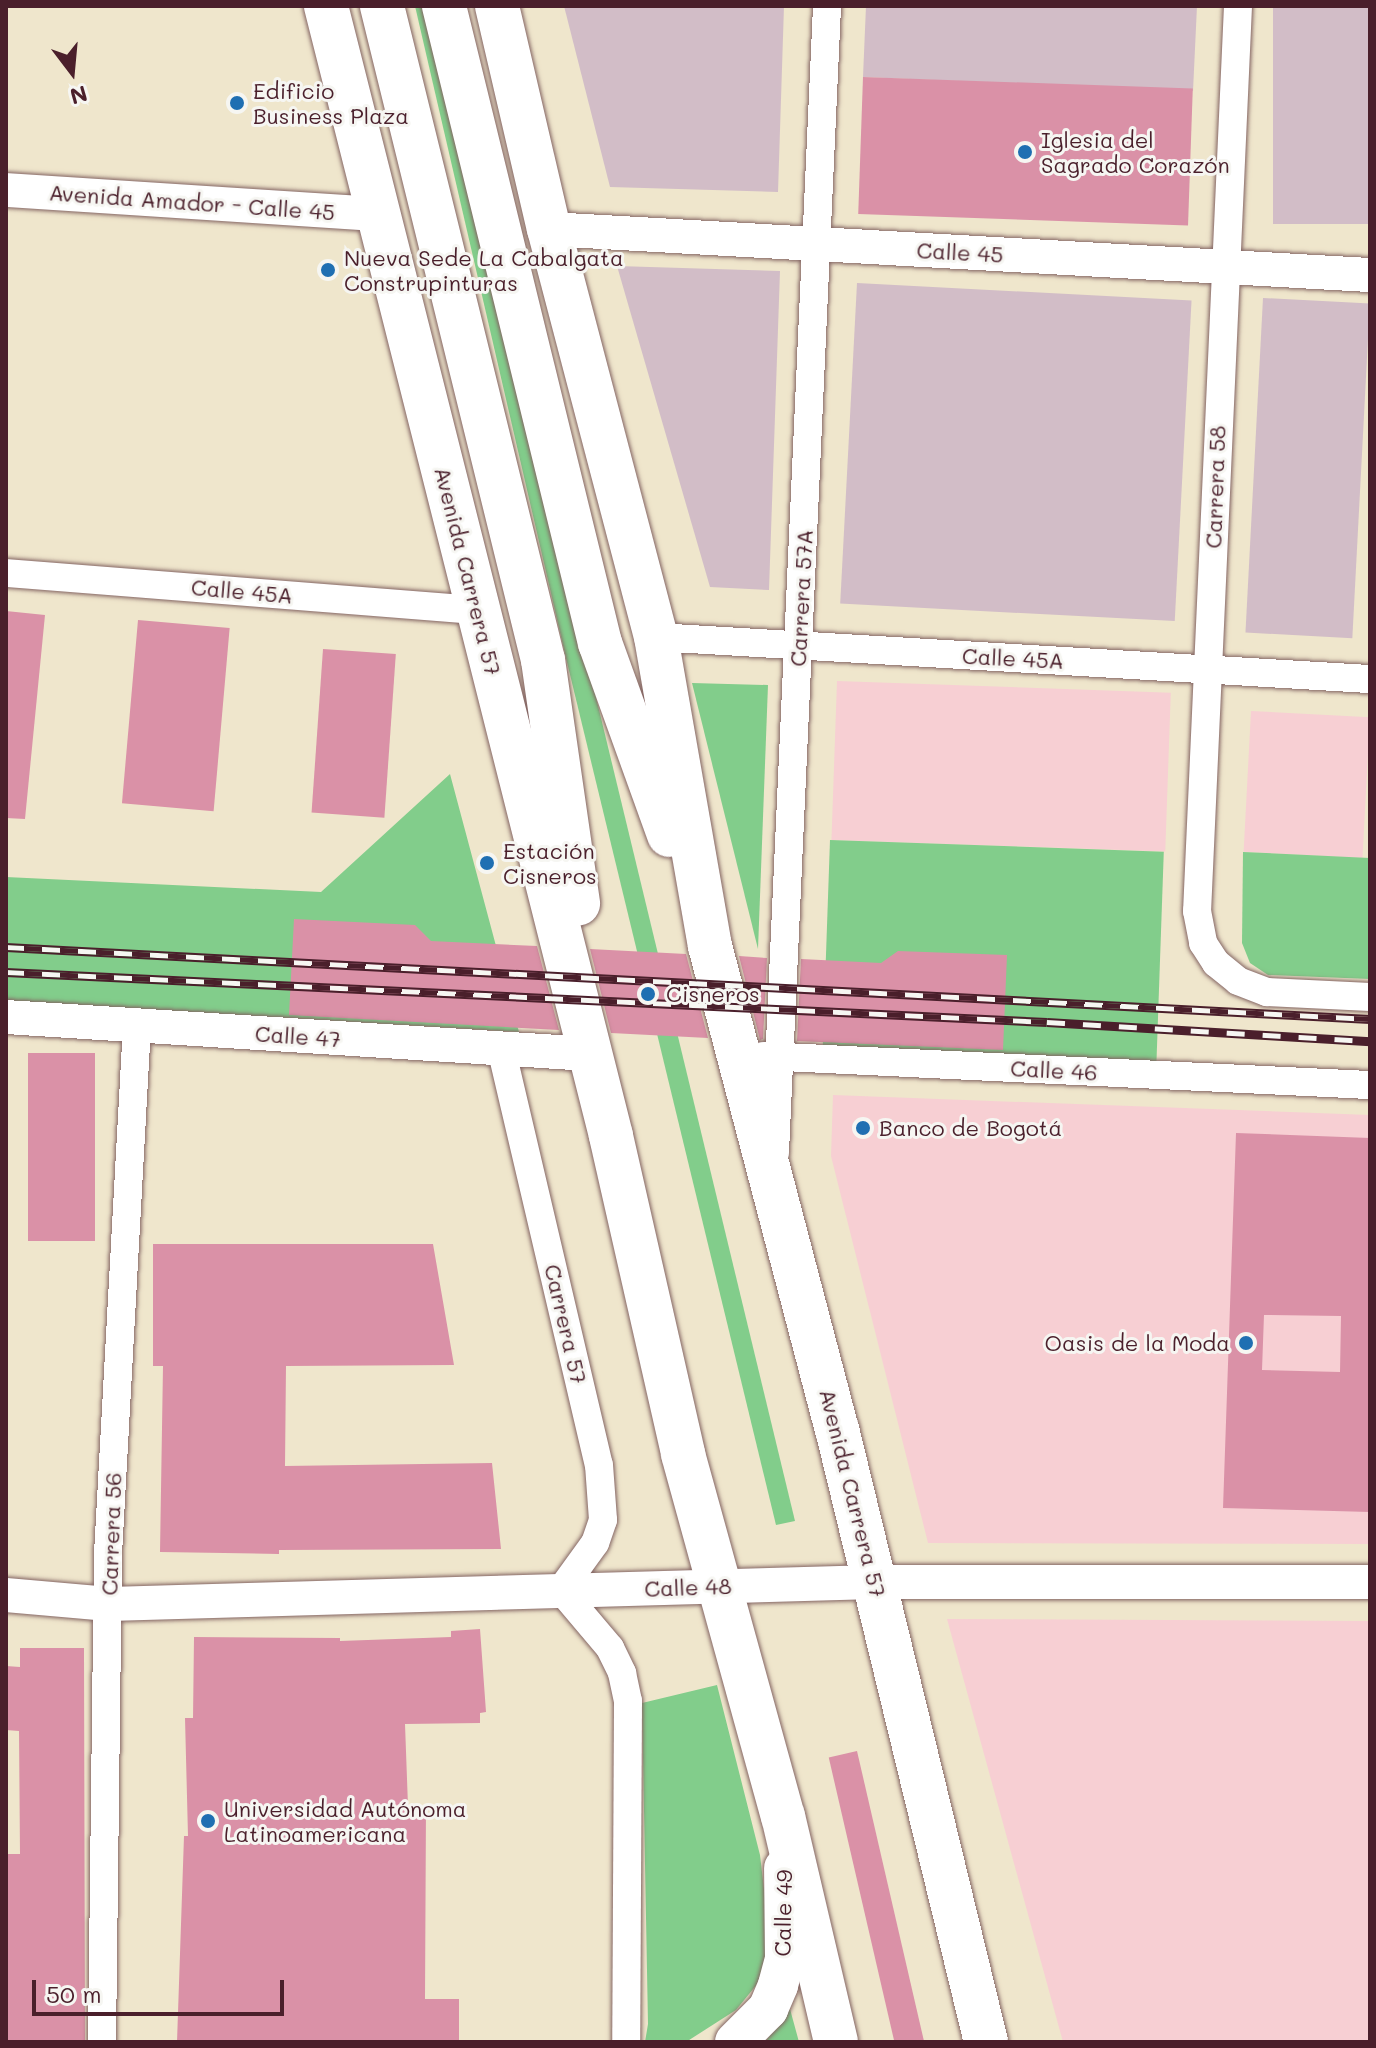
<!DOCTYPE html>
<meta charset="utf-8">
<style>
body{margin:0}
#map{position:relative;width:1376px;height:2048px;overflow:hidden;background:#efe6cc;font-family:Mali,sans-serif}
div>[style]{position:absolute}
.built>*{inset:0;background:#f7cfd3;transform-origin:0 0}
.industrial>*{inset:0;background:#d2bdc7;transform-origin:0 0}
.green>*{inset:0;background:#82cd8b;transform-origin:0 0}
.building>*{inset:0;background:#da91a7;transform-origin:0 0}
.roads{filter:drop-shadow(0 0 2px #846563) drop-shadow(0 0 2px #846563)}
.minor>*{height:28px;margin:-14px;padding:0 14px;transform-origin:14px;border-radius:14px;background:#fff}
.tertiary>*{height:34px;margin:-17px;padding:0 17px;transform-origin:17px;border-radius:17px;background:#fff}
.secondary>*{height:40px;margin:-20px;padding:0 20px;transform-origin:20px;border-radius:20px;background:#fff}
.primary>*{height:44px;margin:-22px;padding:0 22px;transform-origin:22px;border-radius:22px;background:#fff}
.rail>*{height:9px;margin-top:-4.5px;transform-origin:0;background:repeating-linear-gradient(90deg,#f6f6f2 0 18px,#4a1f2b 0 36px);box-sizing:border-box;border-block:2px solid #4a1f2b}
.dots>*{width:22px;height:22px;translate:-50% -50%;box-sizing:border-box;border:4px solid #f6f6f2;border-radius:50%}
span{translate:-50% -50%;white-space:nowrap;text-align:center;line-height:1.15;-webkit-text-stroke:6px #f6f6f2;paint-order:stroke}
.poi-label{font-size:22px;color:#4a1f2b}
.left{translate:0 -50%;text-align:left}
.right{translate:-100% -50%;text-align:right}
.street-label{font-size:22px;color:#4a1f2b}
.frame{position:absolute;inset:0;border:8px solid #4a1f2b;pointer-events:none}
.north{position:absolute;left:32px;top:32px;width:80px;height:80px;-webkit-text-stroke:6px #f6f6f2;paint-order:stroke;rotate:164deg;font-size:22px;font-weight:700;line-height:32px;text-align:center;color:#4a1f2b}
.north::after{content:'';display:block;margin:auto;width:28px;height:36px;background:#4a1f2b;clip-path:polygon(50% 0,100% 100%,50% 72%,0 100%)}
.scale{position:absolute;left:32px;top:1980px;width:252px;height:36px;box-sizing:border-box;border:4px solid #4a1f2b;border-top:0;padding-left:10px;font-size:24px;line-height:28px;white-space:nowrap;color:#4a1f2b;-webkit-text-stroke:6px #f6f6f2;paint-order:stroke}
</style>
<div id="map">
<div class="built">
<i style="left:837px;top:681px;width:334px;height:159px;rotate:2deg"></i>
<i style="left:1251px;top:711px;width:119px;height:141px;rotate:3deg"></i>
<i style="clip-path:polygon(833px 1095px,1370px 1115px,1370px 1544px,928px 1543px,831px 1156px)"></i>
<i style="clip-path:polygon(947px 1619px,1370px 1621px,1370px 2042px,1063px 2042px)"></i>
</div>
<div class="industrial">
<i style="clip-path:polygon(564px 6px,784px 6px,778px 192px,610px 187px)"></i>
<i style="clip-path:polygon(866px 6px,1197px 6px,1193px 91px,863px 77px)"></i>
<i style="left:1273px;top:6px;width:97px;height:218px"></i>
<i style="clip-path:polygon(617px 266px,780px 271px,769px 590px,710px 587px)"></i>
<i style="left:857px;top:283px;width:335px;height:321px;rotate:3deg"></i>
<i style="left:1263px;top:298px;width:107px;height:335px;rotate:3deg"></i>
</div>
<div class="green">
<i style="clip-path:polygon(415px 6px,429px 6px,795px 1521px,776px 1525px,565px 654px)"></i>
<i style="clip-path:polygon(692px 683px,768px 685px,758px 949px)"></i>
<i style="clip-path:polygon(450px 774px,519px 1032px,6px 1001px,6px 877px,321px 892px)"></i>
<i style="left:830px;top:840px;width:334px;height:211px;rotate:2deg"></i>
<i style="clip-path:polygon(1243px 852px,1370px 858px,1370px 979px,1268px 975px,1250px 963px,1242px 943px)"></i>
<i style="clip-path:polygon(717px 1685px,760px 1855px,767px 1915px,766px 1957px,758px 1983px,736px 2010px,686px 2042px,645px 2042px,648px 2024px,642px 1703px)"></i>
<i style="clip-path:polygon(790px 2009px,799px 2042px,764px 2042px,768px 2038px)"></i>
</div>
<div class="building">
<i style="left:863px;top:77px;width:330px;height:137px;rotate:2deg"></i>
<i style="clip-path:polygon(6px 611px,45px 615px,25px 819px,6px 818px)"></i>
<i style="left:138px;top:620px;width:92px;height:184px;rotate:5deg"></i>
<i style="left:323px;top:649px;width:73px;height:164px;rotate:4deg"></i>
<i style="clip-path:polygon(294px 919px,415px 925px,431px 941px,537px 946px,559px 1030px,289px 1015px)"></i>
<i style="clip-path:polygon(590px 949px,686px 954px,708px 1038px,611px 1033px)"></i>
<i style="clip-path:polygon(898px 951px,1007px 955px,1003px 1050px,797px 1041px,801px 959px,881px 963px)"></i>
<i style="clip-path:polygon(739px 956px,767px 958px,763px 1039px,760px 1040px)"></i>
<i style="left:28px;top:1053px;width:67px;height:188px"></i>
<i style="clip-path:polygon(evenodd,1236px 1133px,1370px 1138px,1370px 1512px,1223px 1508px,1236px 1133px,1264px 1315px,1341px 1316px,1340px 1372px,1262px 1370px,1264px 1315px)"></i>
<i style="clip-path:polygon(153px 1244px,433px 1244px,454px 1365px,286px 1366px,285px 1466px,492px 1463px,501px 1549px,279px 1550px,279px 1554px,160px 1552px,163px 1366px,153px 1366px)"></i>
<i style="clip-path:polygon(480px 1629px,486px 1712px,480px 1713px,480px 1723px,405px 1724px,408px 1806px,426px 1806px,425px 1999px,459px 1999px,459px 2042px,177px 2042px,184px 1836px,188px 1836px,185px 1718px,193px 1718px,194px 1637px,340px 1638px,340px 1641px,451px 1637px,451px 1631px)"></i>
<i style="clip-path:polygon(20px 1648px,84px 1648px,85px 2042px,6px 2042px,6px 1854px,20px 1854px,19px 1731px,6px 1730px,6px 1666px,20px 1667px)"></i>
<i style="left:857px;top:1751px;width:299px;height:29px;rotate:77deg"></i>
</div>
<div class="roads">
<div class="minor">
<i style="left:1238px;top:6px;width:906px;rotate:92.59deg"></i>
<i style="left:1197px;top:911px;width:33px;rotate:79deg"></i>
<i style="left:1203px;top:943px;width:24px;rotate:57deg"></i>
<i style="left:1216px;top:963px;width:28px;rotate:39deg"></i>
<i style="left:1238px;top:981px;width:31px;rotate:21deg"></i>
<i style="left:1267px;top:992px;width:103px;rotate:2.8deg"></i>
<i style="left:6px;top:573px;width:473px;rotate:4.5deg"></i>
<i style="left:656px;top:637px;width:715px;rotate:3.37deg"></i>
<i style="left:501px;top:1048px;width:428px;rotate:76.8deg"></i>
<i style="left:599px;top:1465px;width:55px;rotate:85.8deg"></i>
<i style="left:603px;top:1520px;width:24px;rotate:109deg"></i>
<i style="left:595px;top:1543px;width:58px;rotate:125.9deg"></i>
<i style="left:561px;top:1590px;width:76px;rotate:49.8deg"></i>
<i style="left:610px;top:1648px;width:28px;rotate:64deg"></i>
<i style="left:622px;top:1673px;width:29px;rotate:78deg"></i>
<i style="left:628px;top:1701px;width:341px;rotate:90.3deg"></i>
<i style="left:763px;top:1056px;width:608px;rotate:2.74deg"></i>
<i style="left:775px;top:1152px;width:1147px;rotate:-87.4deg"></i>
<i style="left:102px;top:2042px;width:488px;rotate:-89.3deg"></i>
<i style="left:108px;top:1554px;width:529px;rotate:-86.86deg"></i>
</div>
<div class="tertiary">
<i style="left:6px;top:190px;width:373px;rotate:3.7deg"></i>
<i style="left:549px;top:229px;width:822px;rotate:3.21deg"></i>
<i style="left:6px;top:1017px;width:585px;rotate:3.63deg"></i>
<i style="left:6px;top:1595px;width:103px;rotate:5deg"></i>
<i style="left:109px;top:1604px;width:766px;rotate:-1.65deg"></i>
<i style="left:875px;top:1582px;width:495px"></i>
</div>
<div class="secondary">
<i style="left:735px;top:2042px;width:47px;rotate:-45deg"></i>
<i style="left:768px;top:2009px;width:26px;rotate:-67deg"></i>
<i style="left:778px;top:1985px;width:28px;rotate:-75deg"></i>
<i style="left:785px;top:1958px;width:90px;rotate:-90.6deg"></i>
</div>
<div class="primary">
<i style="left:326px;top:6px;width:1165px;rotate:75.84deg"></i>
<i style="left:611px;top:1136px;width:326px;rotate:77.2deg"></i>
<i style="left:683px;top:1454px;width:376px;rotate:74.6deg"></i>
<i style="left:783px;top:1816px;width:232px;rotate:76.8deg"></i>
<i style="left:382px;top:6px;width:674px;rotate:76.17deg"></i>
<i style="left:543px;top:660px;width:246px;rotate:81.8deg"></i>
<i style="left:444px;top:6px;width:656px;rotate:76.24deg"></i>
<i style="left:600px;top:643px;width:204px;rotate:70.2deg"></i>
<i style="left:497px;top:6px;width:229px;rotate:76.9deg"></i>
<i style="left:549px;top:229px;width:422px;rotate:75.3deg"></i>
<i style="left:656px;top:637px;width:314px;rotate:80.1deg"></i>
<i style="left:710px;top:946px;width:499px;rotate:75.3deg"></i>
<i style="left:837px;top:1429px;width:631px;rotate:76.34deg"></i>
</div>
</div>
<div class="rail">
<i style="left:6px;top:947px;width:1366px;rotate:3.02deg"></i>
<i style="left:6px;top:972px;width:1042px;rotate:2.75deg"></i>
<i style="left:1047px;top:1022px;width:324px;rotate:3.4deg"></i>
</div>
<div class="dots">
<i style="left:237px;top:103px;background:#1f6fb2"></i>
<i style="left:1025px;top:152px;background:#1f6fb2"></i>
<i style="left:328px;top:270px;background:#1f6fb2"></i>
<i style="left:487px;top:863px;background:#1f6fb2"></i>
<i style="left:648px;top:994px;background:#1f6fb2"></i>
<i style="left:863px;top:1128px;background:#1f6fb2"></i>
<i style="left:1246px;top:1343px;background:#1f6fb2"></i>
<i style="left:208px;top:1821px;background:#1f6fb2"></i>
</div>
<div class="poi-label">
<span class="left" style="left:253px;top:103px">Edificio<br>Business Plaza</span>
<span class="left" style="left:1041px;top:152px">Iglesia del<br>Sagrado Corazón</span>
<span class="left" style="left:344px;top:270px">Nueva Sede La Cabalgata<br>Construpinturas</span>
<span class="left" style="left:503px;top:863px">Estación<br>Cisneros</span>
<span class="left" style="left:666px;top:994px">Cisneros</span>
<span class="left" style="left:879px;top:1128px">Banco de Bogotá</span>
<span class="right" style="left:1230px;top:1343px">Oasis de la Moda</span>
<span class="left" style="left:224px;top:1821px">Universidad Autónoma<br>Latinoamericana</span>
</div>
<div class="street-label">
<span style="left:192px;top:202px;rotate:4deg">Avenida Amador - Calle 45</span>
<span style="left:960px;top:252px;rotate:3deg">Calle 45</span>
<span style="left:1215px;top:487px;rotate:-88deg">Carrera 58</span>
<span style="left:468px;top:571px;rotate:76deg">Avenida Carrera 57</span>
<span style="left:242px;top:591px;rotate:5deg">Calle 45A</span>
<span style="left:801px;top:598px;rotate:-87deg">Carrera 57A</span>
<span style="left:1013px;top:658px;rotate:3deg">Calle 45A</span>
<span style="left:298px;top:1036px;rotate:4deg">Calle 47</span>
<span style="left:1054px;top:1070px;rotate:3deg">Calle 46</span>
<span style="left:566px;top:1324px;rotate:77deg">Carrera 57</span>
<span style="left:853px;top:1493px;rotate:76deg">Avenida Carrera 57</span>
<span style="left:111px;top:1534px;rotate:-88deg">Carrera 56</span>
<span style="left:688px;top:1587px;rotate:-2deg">Calle 48</span>
<span style="left:783px;top:1913px;rotate:-89deg">Calle 49</span>
</div>
<div class="frame"></div>
<div class="north">N</div>
<div class="scale">50 m</div>
</div>
